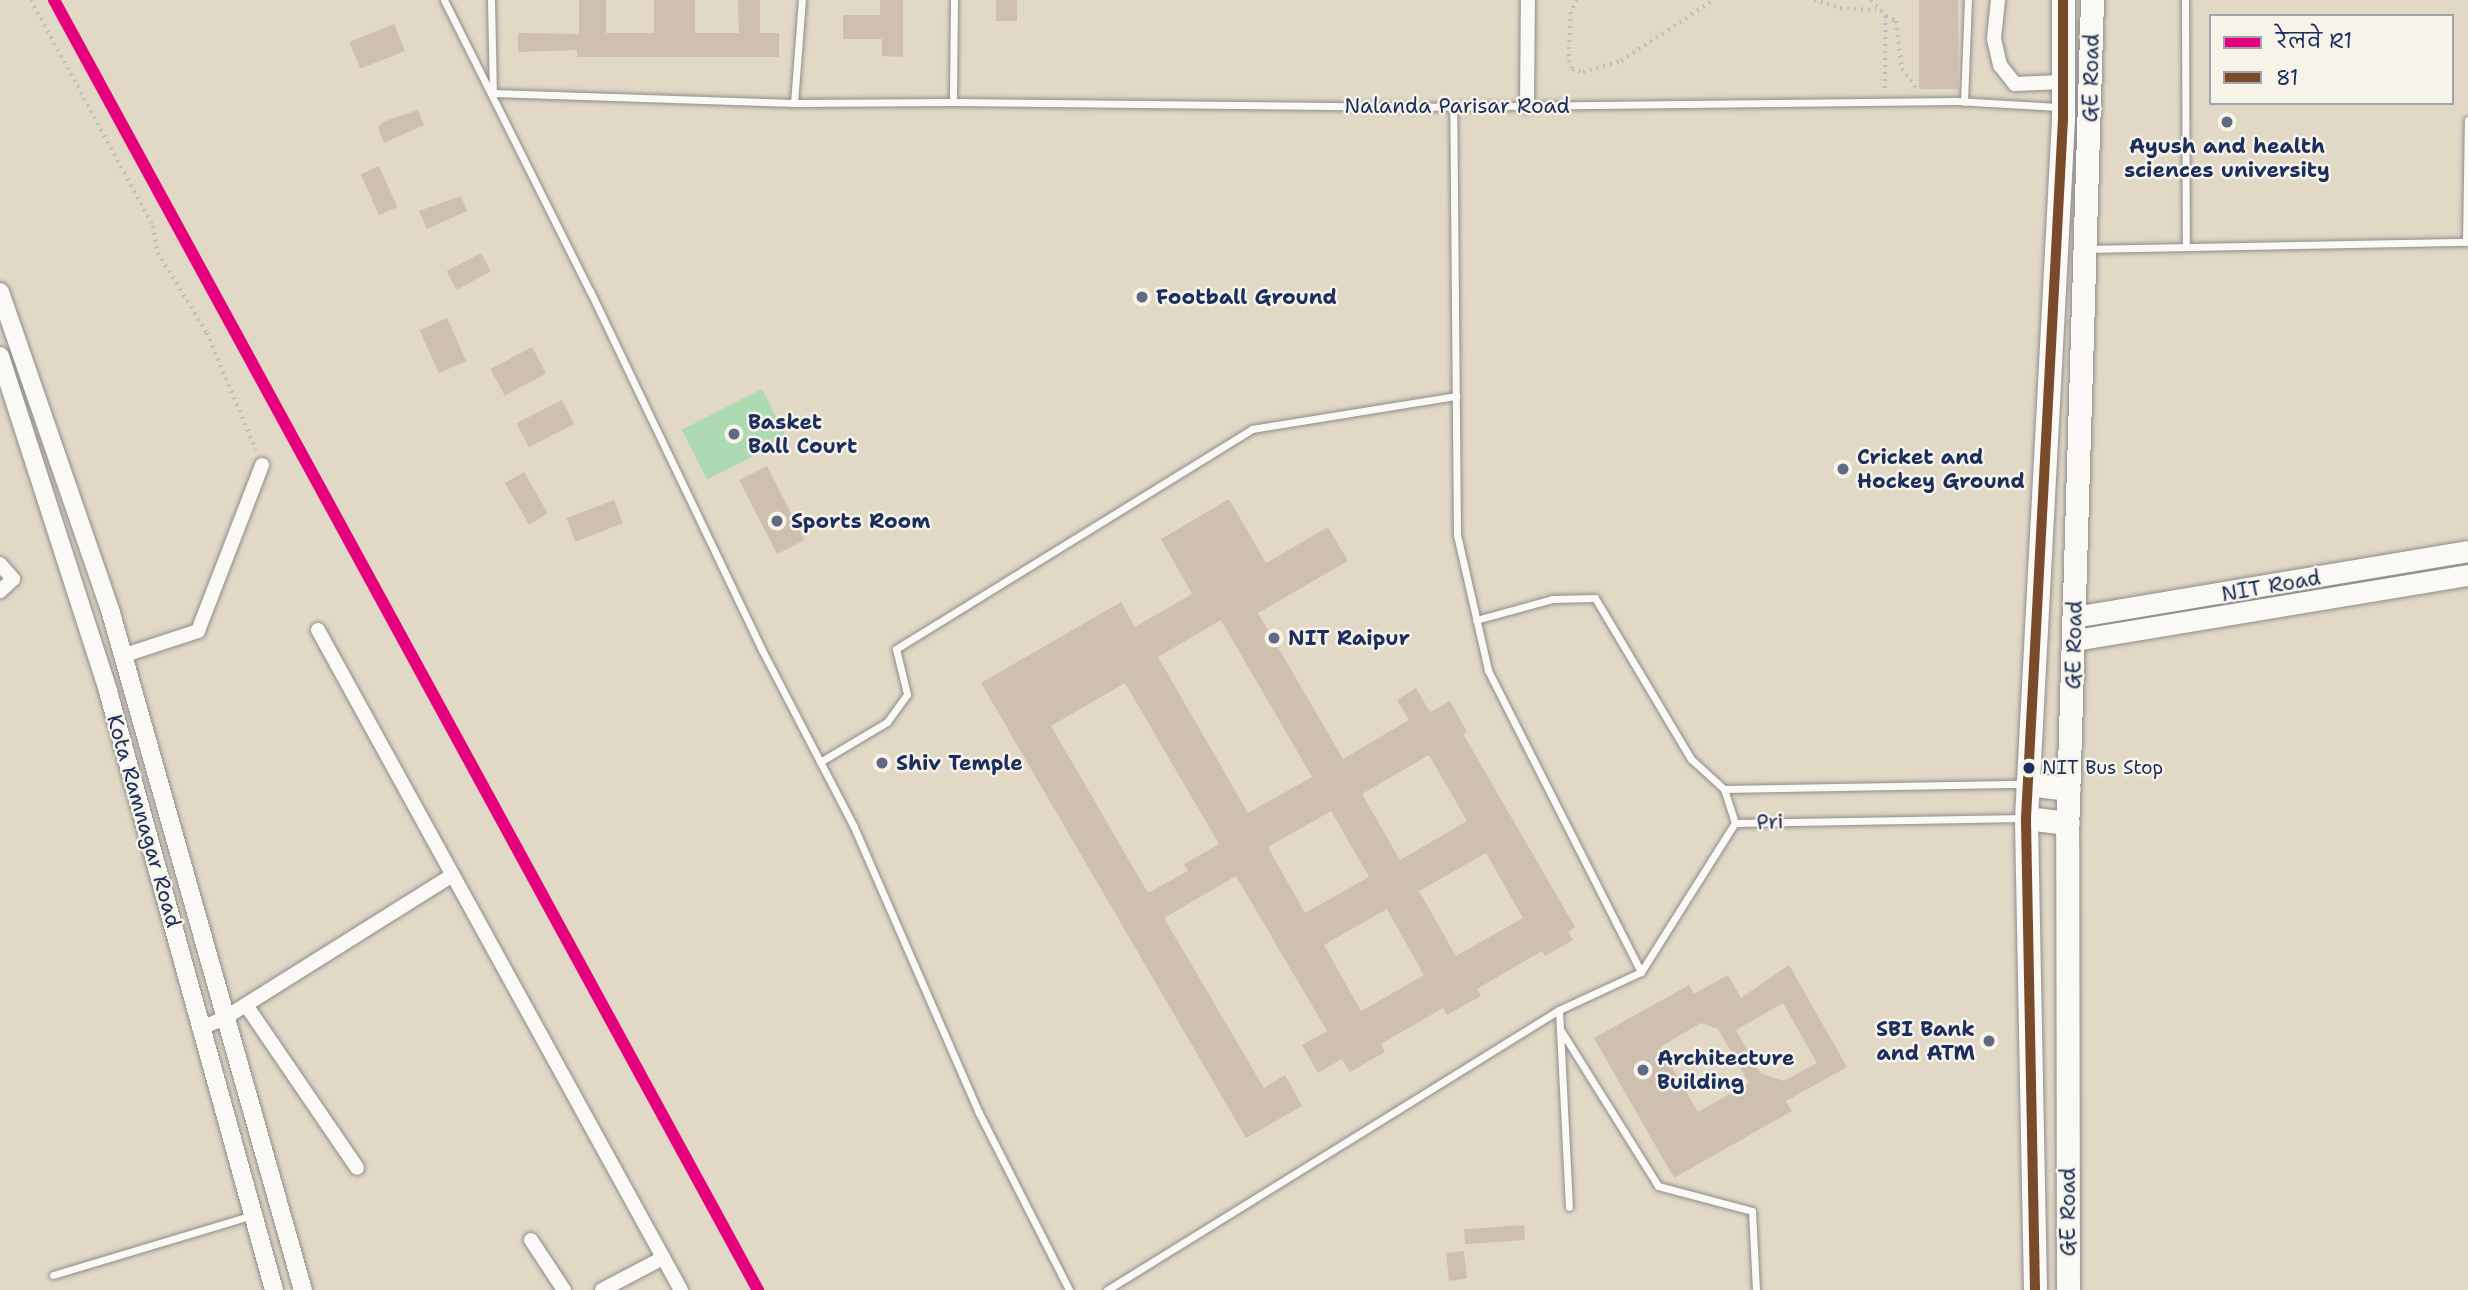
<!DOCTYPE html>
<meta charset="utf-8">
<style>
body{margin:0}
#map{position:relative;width:2468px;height:1290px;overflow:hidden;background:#e1d8c6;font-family:"Shantell Sans","Playpen Sans Deva",sans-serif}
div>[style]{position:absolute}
.green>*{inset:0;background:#addab1;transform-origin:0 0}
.building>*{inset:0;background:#cebfb1;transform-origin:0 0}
.path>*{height:3.5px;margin-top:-1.75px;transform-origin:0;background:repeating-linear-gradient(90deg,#bdbebf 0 2px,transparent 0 7px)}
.roads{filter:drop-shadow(0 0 2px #8e8d8c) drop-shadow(0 0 2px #8e8d8c)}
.service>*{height:7px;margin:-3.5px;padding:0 3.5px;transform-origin:3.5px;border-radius:3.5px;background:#faf9f6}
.minor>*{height:14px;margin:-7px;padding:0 7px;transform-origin:7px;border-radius:7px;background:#faf9f6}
.tertiary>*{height:18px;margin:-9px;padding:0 9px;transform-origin:9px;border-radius:9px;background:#faf9f6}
.secondary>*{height:21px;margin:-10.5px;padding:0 10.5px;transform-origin:10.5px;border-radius:10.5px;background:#faf9f6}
.primary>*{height:23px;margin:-11.5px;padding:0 11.5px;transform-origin:11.5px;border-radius:11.5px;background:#faf9f6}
.bus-1>*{height:10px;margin:-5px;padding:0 5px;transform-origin:5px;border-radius:5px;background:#7a4b2a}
.rail-1>*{height:12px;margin:-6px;padding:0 6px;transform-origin:6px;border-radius:6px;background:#e5007d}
.dots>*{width:19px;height:19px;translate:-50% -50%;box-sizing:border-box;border:4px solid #f7f3e8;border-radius:50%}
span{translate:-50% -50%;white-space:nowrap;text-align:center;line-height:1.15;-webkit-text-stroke:5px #f7f3e8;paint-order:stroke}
.bus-label{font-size:19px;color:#1b2f5e}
.left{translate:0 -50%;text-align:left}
.street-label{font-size:21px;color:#1b2f5e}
.poi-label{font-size:21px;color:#1b2f5e;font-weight:700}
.right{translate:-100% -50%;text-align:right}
.legend{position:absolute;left:2209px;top:14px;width:245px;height:91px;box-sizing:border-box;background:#f7f3e8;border:2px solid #9fa5b1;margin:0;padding:9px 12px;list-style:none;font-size:21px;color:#1b2f5e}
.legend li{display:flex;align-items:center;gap:14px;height:35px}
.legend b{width:35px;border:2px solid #9fa5b1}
</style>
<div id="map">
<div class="green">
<i style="left:762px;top:389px;width:56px;height:90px;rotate:63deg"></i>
</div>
<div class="building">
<i style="clip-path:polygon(579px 0,606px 0,606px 33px,654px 33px,654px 0,695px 0,695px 33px,739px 33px,738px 0,760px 0,760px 33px,779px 33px,779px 57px,577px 57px,577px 50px,518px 52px,518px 33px,579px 34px)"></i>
<i style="clip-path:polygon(880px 0,903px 0,903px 57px,882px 56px,882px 39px,843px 39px,843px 15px,880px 15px)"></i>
<i style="left:996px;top:0;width:21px;height:21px"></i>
<i style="left:1919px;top:0;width:39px;height:89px"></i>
<i style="left:394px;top:24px;width:29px;height:48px;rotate:68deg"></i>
<i style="clip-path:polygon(418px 110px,424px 125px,384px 143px,378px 128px,382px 122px)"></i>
<i style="left:379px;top:166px;width:45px;height:20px;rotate:66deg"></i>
<i style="clip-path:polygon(461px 196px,467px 211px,427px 229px,419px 211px)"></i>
<i style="left:481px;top:253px;width:21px;height:39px;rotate:62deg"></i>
<i style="left:447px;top:318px;width:47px;height:30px;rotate:66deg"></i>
<i style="left:532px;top:347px;width:30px;height:47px;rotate:62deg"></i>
<i style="left:562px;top:400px;width:27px;height:51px;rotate:63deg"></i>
<i style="left:767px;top:466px;width:83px;height:31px;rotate:63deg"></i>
<i style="left:524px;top:472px;width:48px;height:22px;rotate:60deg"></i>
<i style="clip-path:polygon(evenodd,1229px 499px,1266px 563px,1328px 527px,1348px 561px,1258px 613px,1343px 759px,1409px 720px,1397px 700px,1416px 688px,1430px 712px,1450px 701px,1467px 732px,1463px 734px,1575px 927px,1568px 932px,1573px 940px,1545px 956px,1542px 951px,1477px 989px,1481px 996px,1447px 1015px,1443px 1008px,1381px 1044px,1385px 1052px,1350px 1072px,1342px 1059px,1318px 1073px,1302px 1045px,1327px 1031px,1236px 876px,1164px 918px,1264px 1088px,1285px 1075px,1302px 1106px,1246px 1138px,981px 683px,1121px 602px,1135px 627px,1192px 594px,1161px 539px,1229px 499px,1221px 620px,1312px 777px,1248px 813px,1158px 657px,1221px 620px,1229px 499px,1125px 683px,1219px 844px,1184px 864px,1188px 871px,1148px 893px,1051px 726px,1125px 683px,1229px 499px,1429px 755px,1467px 821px,1400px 860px,1362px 794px,1429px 755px,1229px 499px,1331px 811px,1369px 877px,1305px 913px,1268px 847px,1331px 811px,1229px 499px,1486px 853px,1523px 918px,1456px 956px,1419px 891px,1486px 853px,1229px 499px,1387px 909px,1424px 975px,1361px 1011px,1324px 945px,1387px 909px)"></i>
<i style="left:614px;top:500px;width:25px;height:51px;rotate:69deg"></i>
<i style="clip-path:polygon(evenodd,1789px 965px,1847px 1067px,1786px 1101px,1792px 1111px,1674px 1178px,1594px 1038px,1689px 985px,1694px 994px,1728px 975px,1741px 998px,1789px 965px,1783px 1003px,1817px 1063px,1784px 1081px,1760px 1073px,1736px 1030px,1783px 1003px,1789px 965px,1701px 1023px,1718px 1029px,1749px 1083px,1698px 1112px,1660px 1047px,1701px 1023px)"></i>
<i style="left:1524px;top:1225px;width:15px;height:60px;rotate:86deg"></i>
<i style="left:1464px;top:1251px;width:28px;height:18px;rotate:84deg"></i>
</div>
<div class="path">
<i style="left:31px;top:0;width:257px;rotate:61.6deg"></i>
<i style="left:153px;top:226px;width:27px;rotate:80deg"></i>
<i style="left:158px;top:253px;width:94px;rotate:58.5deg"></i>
<i style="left:207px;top:333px;width:127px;rotate:67.3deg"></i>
<i style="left:1577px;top:0;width:13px;rotate:117deg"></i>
<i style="left:1571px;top:12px;width:48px;rotate:92.4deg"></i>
<i style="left:1569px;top:60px;width:9px;rotate:72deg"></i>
<i style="left:1572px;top:69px;width:11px;rotate:15deg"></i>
<i style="left:1583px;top:72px;width:40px;rotate:-16deg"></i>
<i style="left:1621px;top:61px;width:110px;rotate:-33.5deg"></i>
<i style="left:1814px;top:0;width:27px;rotate:17deg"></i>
<i style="left:1840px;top:8px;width:36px;rotate:3deg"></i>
<i style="left:1871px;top:0;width:22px;rotate:47deg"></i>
<i style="left:1886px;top:16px;width:73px;rotate:90.8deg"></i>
<i style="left:1886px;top:16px;width:11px;rotate:27deg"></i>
<i style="left:1896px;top:21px;width:48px;rotate:82.9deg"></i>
<i style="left:1902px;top:69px;width:25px;rotate:53deg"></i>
</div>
<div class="roads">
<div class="service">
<i style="left:444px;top:0;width:326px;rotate:63.4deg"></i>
<i style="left:590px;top:291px;width:398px;rotate:64.4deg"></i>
<i style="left:762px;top:650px;width:199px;rotate:62.5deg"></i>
<i style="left:854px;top:827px;width:312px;rotate:66.4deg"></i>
<i style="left:979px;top:1113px;width:199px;rotate:63deg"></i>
<i style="left:491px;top:0;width:93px;rotate:88.8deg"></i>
<i style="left:493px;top:93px;width:301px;rotate:1.9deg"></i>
<i style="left:794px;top:103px;width:159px;rotate:-0.4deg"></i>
<i style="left:954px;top:0;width:102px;rotate:90.6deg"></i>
<i style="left:953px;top:102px;width:451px;rotate:0.6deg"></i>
<i style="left:1404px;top:107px;width:552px;rotate:-0.62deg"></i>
<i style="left:1956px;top:101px;width:102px;rotate:3.4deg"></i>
<i style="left:2185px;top:0;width:246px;rotate:89.8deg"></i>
<i style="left:1964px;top:102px;width:102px;rotate:-87.8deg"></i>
<i style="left:794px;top:103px;width:103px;rotate:-85.6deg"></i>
<i style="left:2088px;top:249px;width:378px;rotate:-1.1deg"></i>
<i style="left:2466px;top:242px;width:122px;rotate:-89.1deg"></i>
<i style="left:1476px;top:620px;width:79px;rotate:-15.4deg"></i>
<i style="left:1552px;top:599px;width:43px;rotate:-1.3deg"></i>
<i style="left:1595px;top:598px;width:187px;rotate:59.2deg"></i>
<i style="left:1691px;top:759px;width:45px;rotate:42.3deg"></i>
<i style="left:1724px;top:789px;width:300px;rotate:-1deg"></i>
<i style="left:820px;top:762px;width:78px;rotate:-30.8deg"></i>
<i style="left:887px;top:722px;width:34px;rotate:-54deg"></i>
<i style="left:907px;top:694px;width:46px;rotate:-103.7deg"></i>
<i style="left:896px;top:649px;width:418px;rotate:-31.7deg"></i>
<i style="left:1252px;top:429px;width:207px;rotate:-9.2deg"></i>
<i style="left:1724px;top:789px;width:36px;rotate:72deg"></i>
<i style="left:1641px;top:972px;width:176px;rotate:-57.8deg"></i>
<i style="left:1735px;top:823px;width:289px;rotate:-1deg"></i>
<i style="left:1559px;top:1010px;width:197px;rotate:87.1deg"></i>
<i style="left:1560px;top:1029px;width:185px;rotate:58deg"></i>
<i style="left:1658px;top:1186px;width:97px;rotate:14.9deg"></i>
<i style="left:1752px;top:1211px;width:79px;rotate:87.1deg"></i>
<i style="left:53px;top:1275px;width:209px;rotate:-16.7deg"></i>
<i style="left:1107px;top:1290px;width:532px;rotate:-31.78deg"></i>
<i style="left:1559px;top:1010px;width:90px;rotate:-24.9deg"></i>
<i style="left:1641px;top:972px;width:339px;rotate:-116.9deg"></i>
<i style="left:1488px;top:670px;width:139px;rotate:-102.9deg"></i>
<i style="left:1457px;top:535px;width:428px;rotate:-90.5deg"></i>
</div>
<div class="minor">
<i style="left:1998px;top:0;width:39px;rotate:96deg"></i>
<i style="left:1994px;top:39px;width:27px;rotate:77deg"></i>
<i style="left:2000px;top:65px;width:24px;rotate:52deg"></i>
<i style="left:2015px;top:84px;width:47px;rotate:-2.4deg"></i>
<i style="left:1527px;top:106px;width:106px;rotate:-89.5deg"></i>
<i style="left:0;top:564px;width:20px;rotate:49deg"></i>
<i style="left:13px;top:579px;width:18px;rotate:137deg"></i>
<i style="left:318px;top:630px;width:753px;rotate:61.19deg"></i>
<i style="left:122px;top:656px;width:80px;rotate:-18.2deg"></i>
<i style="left:198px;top:631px;width:178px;rotate:-68.9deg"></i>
<i style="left:246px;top:1005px;width:197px;rotate:55.7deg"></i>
<i style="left:203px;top:1027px;width:22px;rotate:-22deg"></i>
<i style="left:223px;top:1019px;width:269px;rotate:-32.1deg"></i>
<i style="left:531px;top:1240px;width:60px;rotate:56.6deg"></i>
<i style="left:602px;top:1290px;width:69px;rotate:-27.7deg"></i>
</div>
<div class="tertiary">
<i style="left:0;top:292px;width:340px;rotate:70.9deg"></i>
<i style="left:111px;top:613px;width:704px;rotate:74.17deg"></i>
<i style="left:0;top:356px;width:352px;rotate:72.1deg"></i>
<i style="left:108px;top:691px;width:622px;rotate:74.51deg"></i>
</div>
<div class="secondary">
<i style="left:2074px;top:617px;width:399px;rotate:-9.5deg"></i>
<i style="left:2075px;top:640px;width:398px;rotate:-9.4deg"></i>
</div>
<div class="primary">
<i style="left:2027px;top:784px;width:42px;rotate:6.8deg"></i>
<i style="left:2026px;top:818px;width:42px;rotate:6.8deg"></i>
<i style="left:2035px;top:1290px;width:472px;rotate:-91.1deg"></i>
<i style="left:2026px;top:818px;width:700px;rotate:-86.97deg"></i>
<i style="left:2063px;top:119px;width:119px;rotate:-90deg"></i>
<i style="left:2068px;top:1290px;width:457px;rotate:-90.1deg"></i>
<i style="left:2067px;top:833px;width:833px;rotate:-88.28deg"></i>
</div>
</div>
<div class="bus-1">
<i style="left:2035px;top:1290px;width:472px;rotate:-91.1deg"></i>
<i style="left:2026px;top:818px;width:700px;rotate:-86.97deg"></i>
<i style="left:2063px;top:119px;width:119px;rotate:-90deg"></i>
</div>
<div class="rail-1">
<i style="left:54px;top:0;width:1470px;rotate:61.38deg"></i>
</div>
<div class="dots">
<i style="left:2227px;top:122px;background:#606a82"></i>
<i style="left:1142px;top:297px;background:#606a82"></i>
<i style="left:734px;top:434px;background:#606a82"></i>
<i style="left:1843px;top:469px;background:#606a82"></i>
<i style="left:777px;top:521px;background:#606a82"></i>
<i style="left:1274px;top:638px;background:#606a82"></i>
<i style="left:882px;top:763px;background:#606a82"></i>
<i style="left:2029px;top:768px;background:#1b2f5e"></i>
<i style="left:1989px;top:1041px;background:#606a82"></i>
<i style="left:1643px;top:1070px;background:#606a82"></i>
</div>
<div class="bus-label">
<span class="left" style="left:2042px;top:768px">NIT Bus Stop</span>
</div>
<div class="street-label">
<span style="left:2091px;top:78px;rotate:-89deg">GE Road</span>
<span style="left:1457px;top:106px">Nalanda Parisar Road</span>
<span style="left:2271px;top:586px;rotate:-10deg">NIT Road</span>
<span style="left:2074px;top:645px;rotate:-89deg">GE Road</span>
<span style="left:144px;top:821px;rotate:74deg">Kota Ramnagar Road</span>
<span style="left:1770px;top:822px;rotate:-2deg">Pri</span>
<span style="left:2068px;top:1212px;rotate:-90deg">GE Road</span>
</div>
<div class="poi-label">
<span style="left:2227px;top:158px">Ayush and health<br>sciences university</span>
<span class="left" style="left:1156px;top:297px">Football Ground</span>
<span class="left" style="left:748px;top:434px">Basket<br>Ball Court</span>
<span class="left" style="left:1857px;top:469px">Cricket and<br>Hockey Ground</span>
<span class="left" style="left:791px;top:521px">Sports Room</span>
<span class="left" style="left:1288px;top:638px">NIT Raipur</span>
<span class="left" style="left:896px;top:763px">Shiv Temple</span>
<span class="right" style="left:1975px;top:1041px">SBI Bank<br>and ATM</span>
<span class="left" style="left:1657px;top:1070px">Architecture<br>Building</span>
</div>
<ul class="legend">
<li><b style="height:9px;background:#e5007d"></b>रेलवे R1</li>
<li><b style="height:9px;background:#7a4b2a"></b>81</li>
</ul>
</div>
